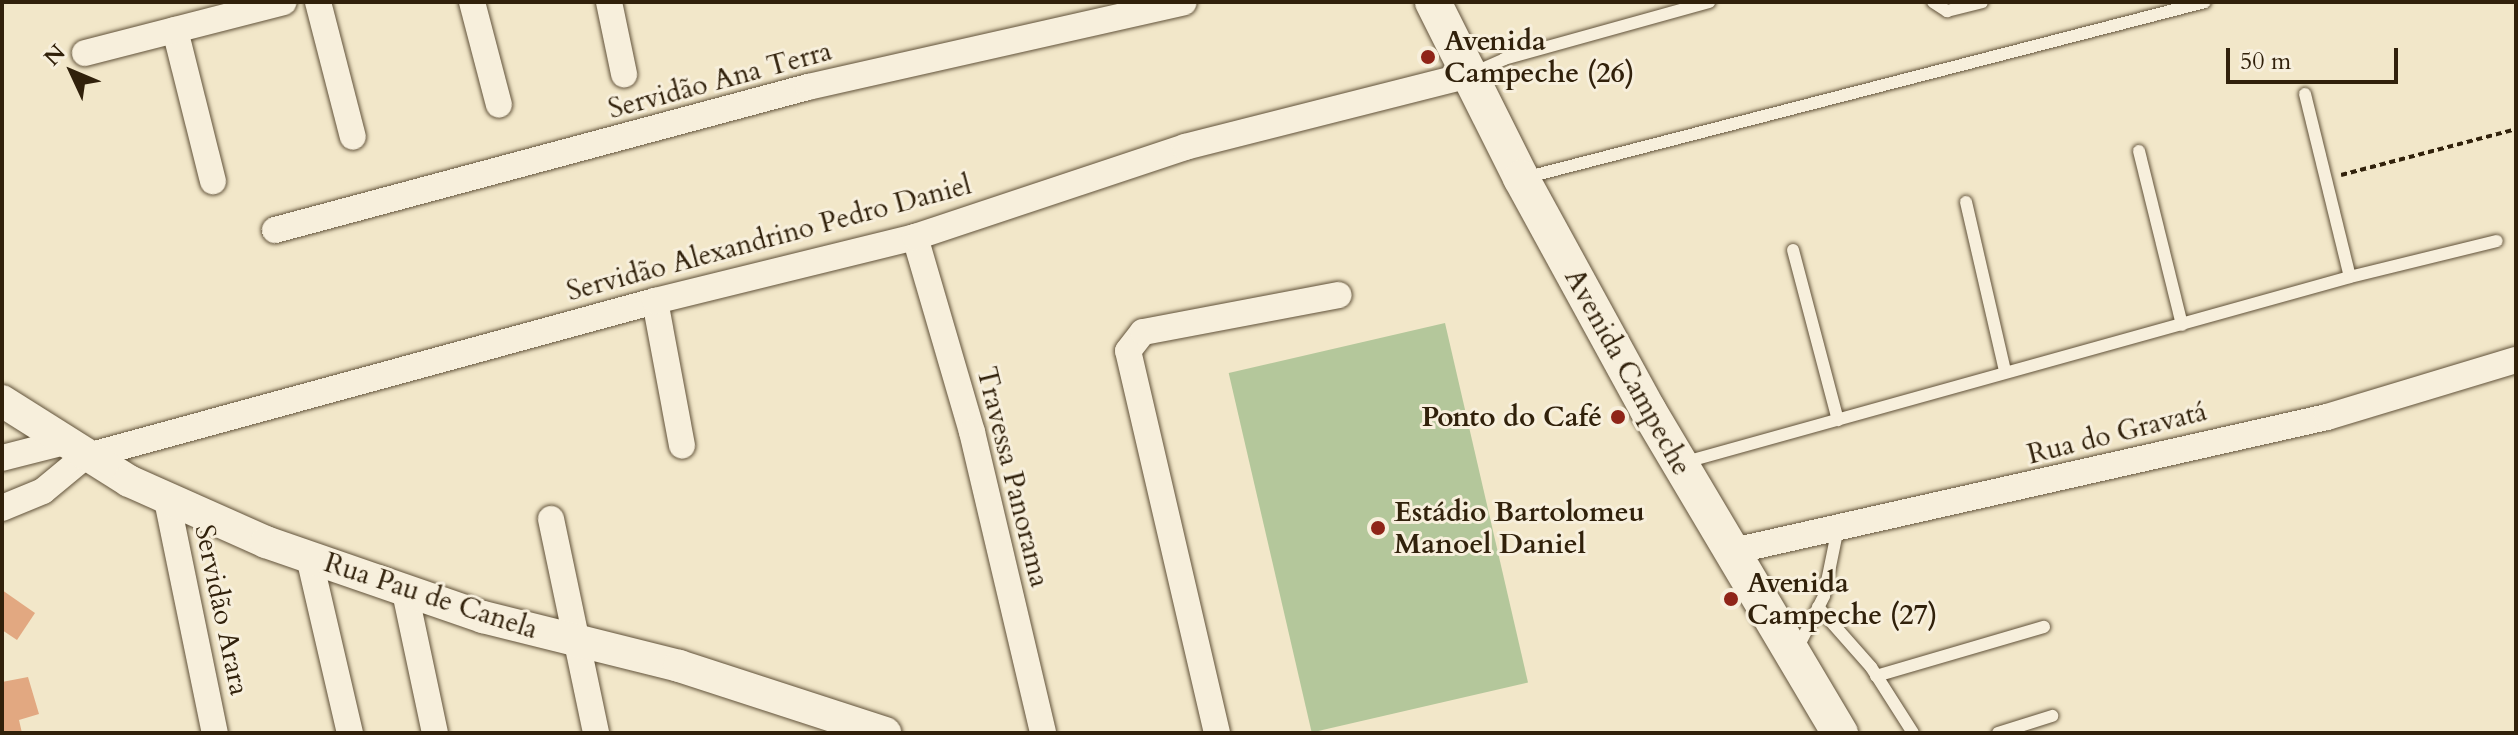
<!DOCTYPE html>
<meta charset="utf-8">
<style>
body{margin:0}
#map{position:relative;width:2518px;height:735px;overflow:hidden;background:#f2e7c9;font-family:Cardo,serif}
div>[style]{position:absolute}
.green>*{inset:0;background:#b4c79b;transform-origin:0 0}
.building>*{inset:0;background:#e2a881}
.path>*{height:4px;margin-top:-2px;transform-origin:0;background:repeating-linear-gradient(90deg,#31210b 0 6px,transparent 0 10px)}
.roads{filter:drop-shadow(0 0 2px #61523a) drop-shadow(0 0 2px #61523a)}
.service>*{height:12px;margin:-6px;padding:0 6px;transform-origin:6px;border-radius:6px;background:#f7efdc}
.minor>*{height:26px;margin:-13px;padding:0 13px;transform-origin:13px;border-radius:13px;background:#f7efdc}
.tertiary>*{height:32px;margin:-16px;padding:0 16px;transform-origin:16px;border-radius:16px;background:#f7efdc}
.secondary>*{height:36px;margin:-18px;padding:0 18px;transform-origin:18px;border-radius:18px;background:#f7efdc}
.dots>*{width:22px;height:22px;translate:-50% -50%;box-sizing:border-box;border:4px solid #f7efdc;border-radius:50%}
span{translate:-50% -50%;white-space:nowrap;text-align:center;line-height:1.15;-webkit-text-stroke:6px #f7efdc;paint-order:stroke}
.poi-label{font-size:28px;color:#31210b;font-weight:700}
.left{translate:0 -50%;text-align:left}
.right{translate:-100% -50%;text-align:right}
.street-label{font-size:28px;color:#31210b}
.frame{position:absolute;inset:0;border:4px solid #31210b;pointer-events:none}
.north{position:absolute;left:32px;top:32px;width:80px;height:80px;-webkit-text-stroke:6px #f7efdc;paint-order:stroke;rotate:314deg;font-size:22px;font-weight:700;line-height:32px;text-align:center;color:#31210b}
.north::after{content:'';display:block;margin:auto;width:28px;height:36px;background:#31210b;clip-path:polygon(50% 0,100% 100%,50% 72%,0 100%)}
.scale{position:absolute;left:2226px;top:48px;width:172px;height:36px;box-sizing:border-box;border:4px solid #31210b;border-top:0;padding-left:10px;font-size:24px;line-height:28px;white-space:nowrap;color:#31210b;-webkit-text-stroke:6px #f7efdc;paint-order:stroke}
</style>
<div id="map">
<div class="green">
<i style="left:1445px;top:323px;width:369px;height:222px;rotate:77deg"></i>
</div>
<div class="building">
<i style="clip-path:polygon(2px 590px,35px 613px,17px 640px,2px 630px)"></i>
<i style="clip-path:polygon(28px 677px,39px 714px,19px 720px,22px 733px,2px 733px,2px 682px)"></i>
</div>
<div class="path">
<i style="left:2341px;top:175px;width:181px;rotate:-14.7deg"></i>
</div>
<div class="roads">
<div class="service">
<i style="left:1933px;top:2px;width:17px;rotate:33deg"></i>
<i style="left:1947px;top:11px;width:36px;rotate:-14deg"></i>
<i style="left:1471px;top:74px;width:36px;rotate:-24deg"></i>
<i style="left:1504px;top:59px;width:213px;rotate:-15.5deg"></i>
<i style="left:2305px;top:94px;width:188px;rotate:76.2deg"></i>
<i style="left:2139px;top:151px;width:179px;rotate:76.1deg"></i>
<i style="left:1524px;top:178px;width:703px;rotate:-14.49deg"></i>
<i style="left:1966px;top:202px;width:173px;rotate:77deg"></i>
<i style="left:1793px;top:250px;width:176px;rotate:75.2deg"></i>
<i style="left:1682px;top:463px;width:693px;rotate:-15.56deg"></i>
<i style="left:2350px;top:277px;width:151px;rotate:-13.8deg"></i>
<i style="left:1818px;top:607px;width:80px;rotate:48.5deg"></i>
<i style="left:1871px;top:667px;width:78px;rotate:57.5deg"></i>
<i style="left:1797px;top:649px;width:59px;rotate:-63deg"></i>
<i style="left:1824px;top:596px;width:69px;rotate:-78.4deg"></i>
<i style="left:1876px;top:676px;width:175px;rotate:-16.3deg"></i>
<i style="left:1998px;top:733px;width:57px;rotate:-17.5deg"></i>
</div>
<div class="minor">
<i style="left:318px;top:2px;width:139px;rotate:75.5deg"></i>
<i style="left:472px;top:2px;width:106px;rotate:75.3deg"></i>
<i style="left:609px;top:2px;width:74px;rotate:78.2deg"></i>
<i style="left:175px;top:30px;width:156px;rotate:75.9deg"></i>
<i style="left:85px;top:53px;width:205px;rotate:-14.4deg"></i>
<i style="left:275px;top:230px;width:552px;rotate:-15.02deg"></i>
<i style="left:808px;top:87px;width:385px;rotate:-12.7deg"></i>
<i style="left:915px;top:237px;width:203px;rotate:73.7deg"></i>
<i style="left:972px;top:432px;width:309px;rotate:76.7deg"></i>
<i style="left:655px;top:301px;width:147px;rotate:79.4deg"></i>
<i style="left:2px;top:458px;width:61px;rotate:-14.3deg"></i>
<i style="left:167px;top:500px;width:238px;rotate:78.4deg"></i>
<i style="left:2px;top:508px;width:44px;rotate:-22.5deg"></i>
<i style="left:43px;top:491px;width:53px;rotate:-39.7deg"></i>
<i style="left:84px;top:457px;width:592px;rotate:-15.28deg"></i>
<i style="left:655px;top:301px;width:268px;rotate:-13.8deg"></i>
<i style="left:915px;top:237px;width:285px;rotate:-18.4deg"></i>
<i style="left:1185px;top:147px;width:293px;rotate:-14.2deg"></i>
<i style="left:551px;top:519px;width:219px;rotate:78.1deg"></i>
<i style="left:1729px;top:552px;width:613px;rotate:-12.72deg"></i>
<i style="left:2327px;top:417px;width:197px;rotate:-16.8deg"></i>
<i style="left:309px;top:557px;width:181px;rotate:76.9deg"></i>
<i style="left:405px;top:592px;width:144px;rotate:78deg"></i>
<i style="left:1217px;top:733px;width:392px;rotate:-103.1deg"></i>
<i style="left:1128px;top:351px;width:24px;rotate:-52deg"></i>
<i style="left:1143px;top:332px;width:199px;rotate:-10.7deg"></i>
</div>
<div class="tertiary">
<i style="left:2px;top:401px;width:150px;rotate:32.2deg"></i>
<i style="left:129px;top:481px;width:150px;rotate:24deg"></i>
<i style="left:266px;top:542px;width:230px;rotate:19.1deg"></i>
<i style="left:483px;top:617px;width:202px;rotate:14deg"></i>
<i style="left:679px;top:666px;width:217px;rotate:18deg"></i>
</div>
<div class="secondary">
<i style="left:1433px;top:2px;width:197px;rotate:63.4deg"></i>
<i style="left:1521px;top:178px;width:264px;rotate:61.3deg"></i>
<i style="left:1648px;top:410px;width:376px;rotate:59.3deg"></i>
</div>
</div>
<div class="dots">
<i style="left:1428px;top:57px;background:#8f2418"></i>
<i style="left:1618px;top:417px;background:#8f2418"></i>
<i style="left:1378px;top:528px;background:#8f2418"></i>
<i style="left:1731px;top:599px;background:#8f2418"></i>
</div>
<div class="poi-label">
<span class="left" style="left:1444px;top:57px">Avenida<br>Campeche (26)</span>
<span class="right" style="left:1602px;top:417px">Ponto do Café</span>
<span class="left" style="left:1394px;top:528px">Estádio Bartolomeu<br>Manoel Daniel</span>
<span class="left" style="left:1747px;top:599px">Avenida<br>Campeche (27)</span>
</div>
<div class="street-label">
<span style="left:720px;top:80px;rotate:-15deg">Servidão Ana Terra</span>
<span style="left:769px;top:238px;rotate:-15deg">Servidão Alexandrino Pedro Daniel</span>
<span style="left:1628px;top:372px;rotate:61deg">Avenida Campeche</span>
<span style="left:2117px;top:433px;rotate:-14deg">Rua do Gravatá</span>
<span style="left:1013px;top:477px;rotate:76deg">Travessa Panorama</span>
<span style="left:431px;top:596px;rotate:18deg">Rua Pau de Canela</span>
<span style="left:222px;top:610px;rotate:78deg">Servidão Arara</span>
</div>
<div class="frame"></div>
<div class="north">N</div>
<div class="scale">50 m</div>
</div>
